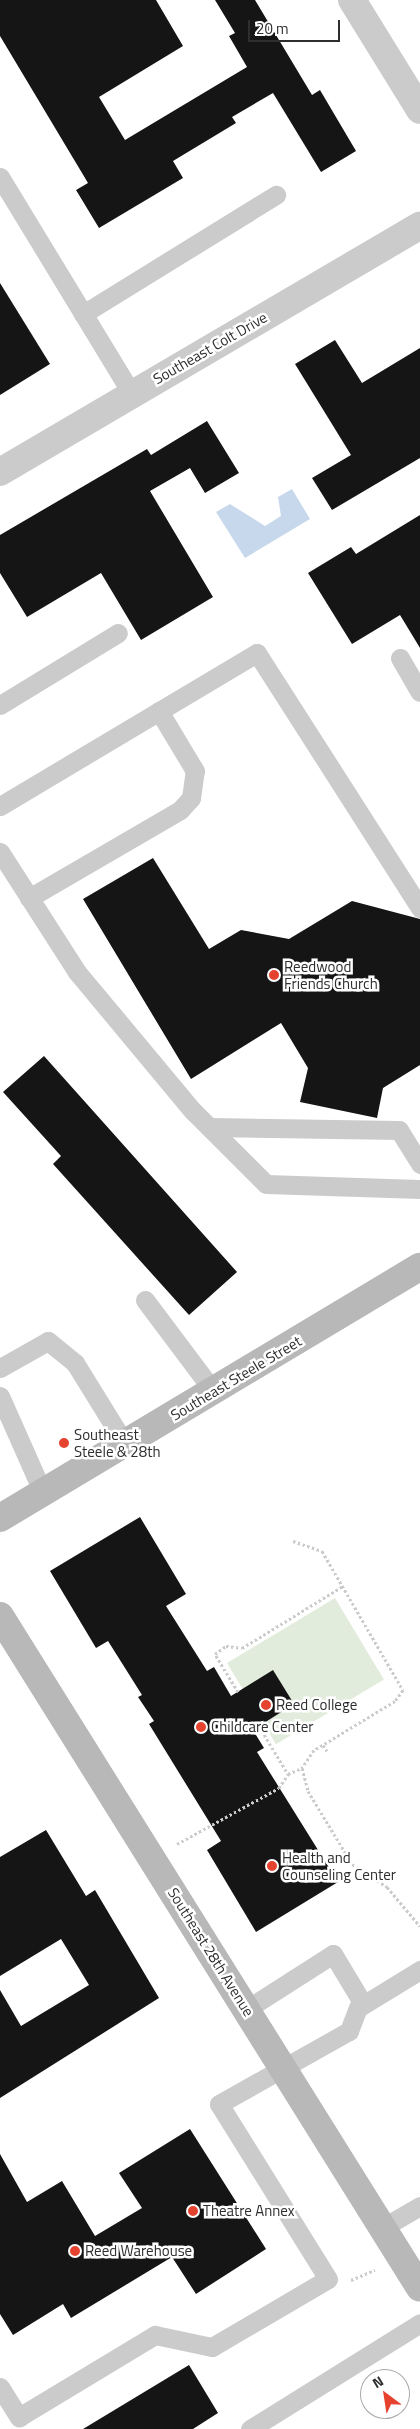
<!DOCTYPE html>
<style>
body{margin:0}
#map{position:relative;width:420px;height:2429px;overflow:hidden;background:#fff;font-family:"Titillium Web",sans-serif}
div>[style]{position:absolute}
.green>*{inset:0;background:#e2ecdc;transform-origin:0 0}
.water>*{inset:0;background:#c8d8ec}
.building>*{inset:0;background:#151515}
.path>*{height:3px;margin-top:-1.5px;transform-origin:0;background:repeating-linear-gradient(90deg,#cbcbcb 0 2.5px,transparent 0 5px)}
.lane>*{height:19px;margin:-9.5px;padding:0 9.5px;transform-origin:9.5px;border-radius:9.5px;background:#cbcbcb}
.street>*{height:28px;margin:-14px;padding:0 14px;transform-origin:14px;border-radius:14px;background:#cbcbcb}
.secondary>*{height:28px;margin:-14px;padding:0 14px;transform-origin:14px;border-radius:14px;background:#b8b8b8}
.dots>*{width:14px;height:14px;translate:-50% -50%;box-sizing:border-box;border:2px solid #fff;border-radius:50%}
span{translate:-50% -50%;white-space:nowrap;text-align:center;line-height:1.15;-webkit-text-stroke:5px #fff;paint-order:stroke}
.street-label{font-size:15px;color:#2e2e2e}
.poi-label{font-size:15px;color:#2e2e2e}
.left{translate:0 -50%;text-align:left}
.north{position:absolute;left:360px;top:2369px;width:50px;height:50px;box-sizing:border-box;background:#fff;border:1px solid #ababab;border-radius:50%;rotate:329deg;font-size:14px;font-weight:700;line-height:20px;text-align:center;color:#2e2e2e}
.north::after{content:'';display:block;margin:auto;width:18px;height:22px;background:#e64230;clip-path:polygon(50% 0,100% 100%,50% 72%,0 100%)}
.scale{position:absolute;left:248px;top:20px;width:92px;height:22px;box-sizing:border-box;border:2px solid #2e2e2e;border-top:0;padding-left:6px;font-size:15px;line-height:18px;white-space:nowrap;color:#2e2e2e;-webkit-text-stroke:4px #fff;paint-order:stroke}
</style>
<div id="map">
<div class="green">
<i style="left:335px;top:1598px;width:95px;height:126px;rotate:59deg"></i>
</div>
<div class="water">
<i style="clip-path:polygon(292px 489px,310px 519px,245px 558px,216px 512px,230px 504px,265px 526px,281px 516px,278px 497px)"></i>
</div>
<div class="building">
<i style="clip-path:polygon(0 0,156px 0,183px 46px,99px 97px,125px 140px,247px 67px,229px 36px,235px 33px,215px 0,255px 0,312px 95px,320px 90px,356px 151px,321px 172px,273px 93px,232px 117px,236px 123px,173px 161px,183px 178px,99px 228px,76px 190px,88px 183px,0 36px)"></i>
<i style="clip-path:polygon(0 283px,50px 364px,0 395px)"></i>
<i style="clip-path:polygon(335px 340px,362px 383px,420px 348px,420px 458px,332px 510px,312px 478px,351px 455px,295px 364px)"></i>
<i style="clip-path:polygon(207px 421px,239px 473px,205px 493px,190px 468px,150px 491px,213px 597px,141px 640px,101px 573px,27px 617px,0 573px,0 535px,147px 449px,151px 455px)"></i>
<i style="clip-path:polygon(420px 515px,420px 648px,400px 615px,352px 644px,308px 573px,351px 547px,356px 554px)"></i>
<i style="clip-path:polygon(153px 858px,209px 949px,241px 930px,289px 939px,352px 901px,420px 919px,420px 1065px,383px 1088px,377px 1118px,300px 1102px,308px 1068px,281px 1023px,191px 1079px,83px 899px)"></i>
<i style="clip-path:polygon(44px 1056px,237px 1272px,189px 1315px,53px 1164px,61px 1156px,3px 1092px)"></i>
<i style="clip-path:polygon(140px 1517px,186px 1594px,166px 1606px,207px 1671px,214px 1667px,231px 1696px,273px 1670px,294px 1704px,253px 1730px,264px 1748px,257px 1752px,338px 1882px,256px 1932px,207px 1850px,221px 1841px,149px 1724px,154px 1721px,138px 1697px,142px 1695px,108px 1641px,96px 1648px,50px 1571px)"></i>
<i style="clip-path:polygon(46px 1830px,86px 1896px,95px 1890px,159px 1998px,0 2098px,0 1990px,21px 2026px,89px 1985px,61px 1939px,0 1976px,0 1857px)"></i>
<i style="clip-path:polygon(190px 2129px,266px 2249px,196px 2294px,172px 2257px,71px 2318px,63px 2304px,13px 2335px,0 2314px,0 2154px,27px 2202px,62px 2181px,95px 2236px,142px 2208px,119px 2173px)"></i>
<i style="clip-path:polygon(189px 2365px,218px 2413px,193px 2429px,83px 2429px)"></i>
</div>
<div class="path">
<i style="left:293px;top:1541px;width:31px;rotate:19deg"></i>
<i style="left:322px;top:1551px;width:161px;rotate:59.8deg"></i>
<i style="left:403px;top:1690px;width:14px;rotate:126deg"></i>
<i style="left:395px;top:1701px;width:95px;rotate:148.8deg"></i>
<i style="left:314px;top:1750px;width:22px;rotate:124deg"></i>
<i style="left:302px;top:1768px;width:24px;rotate:75deg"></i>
<i style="left:308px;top:1791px;width:85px;rotate:58.9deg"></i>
<i style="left:352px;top:1864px;width:42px;rotate:33.3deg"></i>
<i style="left:387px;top:1887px;width:51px;rotate:49.8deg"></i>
<i style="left:238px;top:1692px;width:44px;rotate:-121.2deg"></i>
<i style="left:215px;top:1654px;width:14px;rotate:-36deg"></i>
<i style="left:226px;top:1646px;width:16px;rotate:7deg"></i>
<i style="left:242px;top:1648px;width:119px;rotate:-31.5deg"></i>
<i style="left:259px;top:1726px;width:56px;rotate:58.9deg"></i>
<i style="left:288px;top:1774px;width:15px;rotate:-23deg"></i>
<i style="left:323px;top:1745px;width:7px;rotate:56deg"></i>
<i style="left:177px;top:1844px;width:116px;rotate:-28.8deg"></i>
<i style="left:279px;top:1788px;width:17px;rotate:-57deg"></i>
<i style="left:351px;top:2280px;width:26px;rotate:-23deg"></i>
</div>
<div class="lane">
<i style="left:0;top:177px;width:254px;rotate:58.7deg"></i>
<i style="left:83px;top:314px;width:227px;rotate:-31.7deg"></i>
<i style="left:400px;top:658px;width:39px;rotate:60deg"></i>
<i style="left:0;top:705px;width:138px;rotate:-31.4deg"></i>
<i style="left:0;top:806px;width:299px;rotate:-30.8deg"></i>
<i style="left:257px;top:653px;width:303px;rotate:57.4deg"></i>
<i style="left:0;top:852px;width:143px;rotate:57.3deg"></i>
<i style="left:77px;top:972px;width:181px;rotate:50.2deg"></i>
<i style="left:193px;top:1111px;width:103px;rotate:45deg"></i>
<i style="left:266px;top:1184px;width:154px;rotate:1.9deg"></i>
<i style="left:29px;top:898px;width:175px;rotate:-30.2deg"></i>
<i style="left:180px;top:810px;width:16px;rotate:-47deg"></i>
<i style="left:191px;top:798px;width:27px;rotate:-82deg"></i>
<i style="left:195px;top:771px;width:70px;rotate:-121deg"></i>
<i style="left:209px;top:1127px;width:190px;rotate:0.9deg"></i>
<i style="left:399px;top:1130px;width:40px;rotate:58deg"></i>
<i style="left:145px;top:1300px;width:115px;rotate:53.1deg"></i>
<i style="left:0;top:1368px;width:55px;rotate:-29.4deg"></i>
<i style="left:48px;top:1341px;width:35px;rotate:39deg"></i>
<i style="left:75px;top:1363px;width:95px;rotate:58.3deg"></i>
<i style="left:0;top:1396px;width:106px;rotate:66.1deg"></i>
<i style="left:247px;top:2009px;width:102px;rotate:-32.6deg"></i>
<i style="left:333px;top:1954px;width:58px;rotate:59deg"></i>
<i style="left:382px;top:2228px;width:44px;rotate:-30.1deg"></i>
<i style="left:0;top:2387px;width:36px;rotate:58deg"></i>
<i style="left:19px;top:2417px;width:159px;rotate:-31.1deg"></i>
<i style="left:155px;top:2335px;width:58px;rotate:11.9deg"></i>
<i style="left:212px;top:2347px;width:134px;rotate:-30.4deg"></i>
<i style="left:328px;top:2279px;width:206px;rotate:-121.9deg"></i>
<i style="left:219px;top:2104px;width:149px;rotate:-29.3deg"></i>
<i style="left:349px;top:2031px;width:25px;rotate:-69deg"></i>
<i style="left:358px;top:2008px;width:73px;rotate:-31.5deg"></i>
<i style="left:250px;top:2429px;width:200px;rotate:-31.9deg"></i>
</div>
<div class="street">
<i style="left:352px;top:0;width:129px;rotate:58.3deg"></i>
<i style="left:0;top:472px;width:487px;rotate:-30.4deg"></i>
</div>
<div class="secondary">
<i style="left:0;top:1518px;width:489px;rotate:-30.9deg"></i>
<i style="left:0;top:1616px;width:792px;rotate:57.99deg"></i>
</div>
<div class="dots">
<i style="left:274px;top:975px;background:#e64230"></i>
<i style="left:64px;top:1443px;background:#e64230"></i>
<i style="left:266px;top:1705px;background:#e64230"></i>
<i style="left:201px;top:1727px;background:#e64230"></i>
<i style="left:272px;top:1866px;background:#e64230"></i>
<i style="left:193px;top:2211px;background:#e64230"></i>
<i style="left:75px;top:2251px;background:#e64230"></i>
</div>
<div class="street-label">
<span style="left:210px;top:348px;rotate:-30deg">Southeast Colt Drive</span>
<span style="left:236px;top:1378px;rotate:-31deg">Southeast Steele Street</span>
<span style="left:211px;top:1952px;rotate:58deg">Southeast 28th Avenue</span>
</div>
<div class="poi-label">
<span class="left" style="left:284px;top:975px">Reedwood<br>Friends Church</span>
<span class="left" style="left:74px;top:1443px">Southeast<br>Steele &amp; 28th</span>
<span class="left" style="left:276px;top:1705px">Reed College</span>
<span class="left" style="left:211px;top:1727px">Childcare Center</span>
<span class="left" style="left:282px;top:1866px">Health and<br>Counseling Center</span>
<span class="left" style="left:203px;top:2211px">Theatre Annex</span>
<span class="left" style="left:85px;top:2251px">Reed Warehouse</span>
</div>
<div class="north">N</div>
<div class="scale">20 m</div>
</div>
